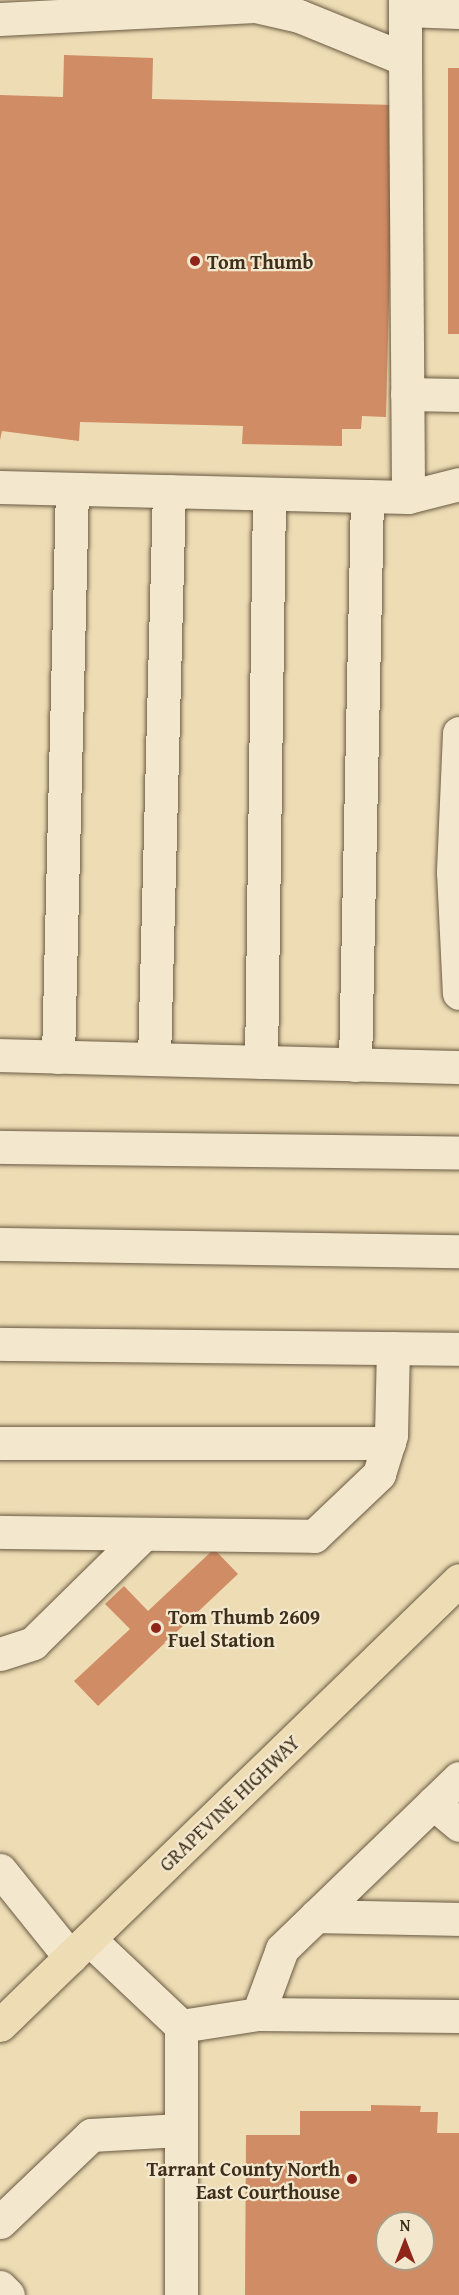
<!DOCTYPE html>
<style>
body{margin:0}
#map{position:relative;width:459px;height:2295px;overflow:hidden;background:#eddcb4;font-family:"Gentium Book Plus",serif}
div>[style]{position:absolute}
.building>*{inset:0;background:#d08c64;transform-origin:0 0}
.roads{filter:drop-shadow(0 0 2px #6a5a42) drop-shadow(0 0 2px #6a5a42)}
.minor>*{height:33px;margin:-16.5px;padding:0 16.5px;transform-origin:16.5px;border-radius:16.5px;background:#f3e8ce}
.major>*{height:33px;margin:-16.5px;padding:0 16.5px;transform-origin:16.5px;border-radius:16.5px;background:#eddcb4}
.dots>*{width:16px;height:16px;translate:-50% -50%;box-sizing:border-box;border:3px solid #f3e8ce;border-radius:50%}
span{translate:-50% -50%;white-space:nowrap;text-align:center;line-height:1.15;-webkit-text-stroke:4.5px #f3e8ce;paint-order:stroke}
.poi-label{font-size:20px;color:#3e2f1c;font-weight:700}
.left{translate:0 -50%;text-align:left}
.right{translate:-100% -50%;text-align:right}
.street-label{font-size:20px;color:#3e2f1c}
.north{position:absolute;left:375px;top:2211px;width:60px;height:60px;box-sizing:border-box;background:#f3e8ce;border:2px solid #ab9e87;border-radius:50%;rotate:0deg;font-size:16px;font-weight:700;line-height:24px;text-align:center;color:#3e2f1c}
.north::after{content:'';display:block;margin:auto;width:21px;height:27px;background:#8f2418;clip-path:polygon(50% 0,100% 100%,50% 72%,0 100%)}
</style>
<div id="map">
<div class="building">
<i style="clip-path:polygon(64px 55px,153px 58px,152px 99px,394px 105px,386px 417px,362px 416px,361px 429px,342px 429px,342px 446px,242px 444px,243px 426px,80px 422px,79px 441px,2px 431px,0 440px,0 95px,63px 97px)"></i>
<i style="left:448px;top:68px;width:11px;height:266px"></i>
<i style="clip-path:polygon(214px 1549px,238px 1574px,98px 1706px,74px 1681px,130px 1629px,105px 1604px,124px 1586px,148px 1611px)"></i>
<i style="clip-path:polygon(evenodd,371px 2105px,421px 2106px,420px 2112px,438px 2112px,437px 2133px,459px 2133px,459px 2295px,245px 2295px,246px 2135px,300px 2135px,300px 2111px,371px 2111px,371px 2105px,387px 2223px,423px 2223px,423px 2259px,387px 2259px,387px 2223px)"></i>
</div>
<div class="roads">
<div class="minor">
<i style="left:405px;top:10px;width:54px;rotate:2.1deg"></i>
<i style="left:0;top:19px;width:255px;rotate:-2.9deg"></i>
<i style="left:255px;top:6px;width:45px;rotate:12.8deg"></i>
<i style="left:299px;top:16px;width:114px;rotate:22.1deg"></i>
<i style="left:405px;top:59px;width:59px;rotate:-90deg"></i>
<i style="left:405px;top:59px;width:438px;rotate:89.6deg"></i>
<i style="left:407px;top:394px;width:52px;rotate:1.1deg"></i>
<i style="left:0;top:487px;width:408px;rotate:1.4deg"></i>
<i style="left:408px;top:497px;width:53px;rotate:-14.3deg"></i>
<i style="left:459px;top:733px;width:139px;rotate:92.5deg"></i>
<i style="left:453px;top:872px;width:121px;rotate:87.2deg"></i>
<i style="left:0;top:1055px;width:459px;rotate:1.5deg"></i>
<i style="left:58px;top:1057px;width:568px;rotate:-88.59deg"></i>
<i style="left:154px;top:1059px;width:568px;rotate:-88.49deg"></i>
<i style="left:261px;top:1062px;width:568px;rotate:-89.19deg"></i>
<i style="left:355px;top:1065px;width:569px;rotate:-88.79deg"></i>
<i style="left:0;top:1147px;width:459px;rotate:0.7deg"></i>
<i style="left:0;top:1244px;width:459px;rotate:0.9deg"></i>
<i style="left:0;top:1344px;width:459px;rotate:0.6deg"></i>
<i style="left:0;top:1443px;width:389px"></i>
<i style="left:0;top:1532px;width:314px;rotate:0.7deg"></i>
<i style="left:314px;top:1536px;width:90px;rotate:-43.6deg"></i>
<i style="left:379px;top:1474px;width:41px;rotate:-72.9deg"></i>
<i style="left:391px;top:1435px;width:87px;rotate:-88.7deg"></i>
<i style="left:0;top:1654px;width:35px;rotate:-18deg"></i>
<i style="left:33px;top:1643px;width:154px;rotate:-44.5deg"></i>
<i style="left:433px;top:1803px;width:34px;rotate:40deg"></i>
<i style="left:0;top:1870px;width:112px;rotate:51.2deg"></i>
<i style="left:316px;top:1916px;width:143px;rotate:1.2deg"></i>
<i style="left:89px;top:1939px;width:127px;rotate:43.4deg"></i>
<i style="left:181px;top:2026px;width:269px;rotate:90deg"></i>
<i style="left:258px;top:2014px;width:69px;rotate:-69.7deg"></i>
<i style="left:282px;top:1949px;width:246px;rotate:-44deg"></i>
<i style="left:181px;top:2026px;width:78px;rotate:-8.9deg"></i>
<i style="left:258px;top:2014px;width:201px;rotate:0.6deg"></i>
<i style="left:0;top:2222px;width:126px;rotate:-43.7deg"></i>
<i style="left:91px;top:2135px;width:89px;rotate:-3.2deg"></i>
<i style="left:0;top:2287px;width:11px;rotate:45deg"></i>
</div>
<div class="major">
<i style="left:0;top:2025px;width:639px;rotate:-44.11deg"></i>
</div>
</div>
<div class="dots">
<i style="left:195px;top:261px;background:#8f2418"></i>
<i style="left:156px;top:1628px;background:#8f2418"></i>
<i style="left:352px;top:2179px;background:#8f2418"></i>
</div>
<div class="poi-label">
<span class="left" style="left:207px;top:261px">Tom Thumb</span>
<span class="left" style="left:168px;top:1628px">Tom Thumb 2609<br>Fuel Station</span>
<span class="right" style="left:340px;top:2180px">Tarrant County North<br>East Courthouse</span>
</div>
<div class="street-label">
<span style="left:229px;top:1803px;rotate:-44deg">GRAPEVINE HIGHWAY</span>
</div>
<div class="north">N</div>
</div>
